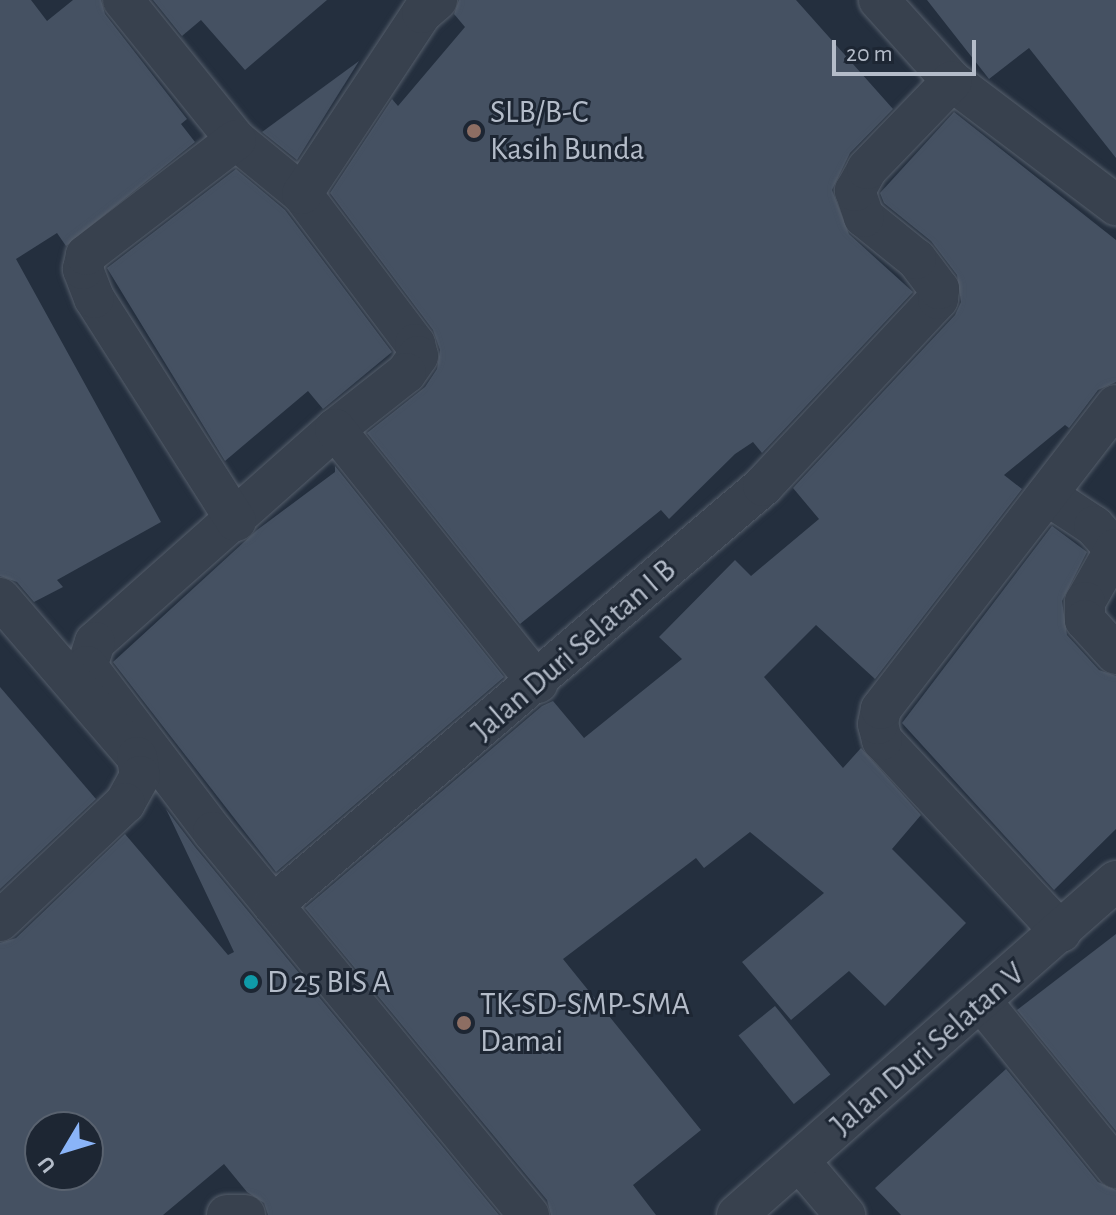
<!DOCTYPE html>
<style>
body{margin:0}
#map{position:relative;width:1116px;height:1215px;overflow:hidden;background:#242f3e;font-family:"Alegreya Sans",sans-serif}
div>[style]{position:absolute}
.building>*{inset:0;background:#455162;transform-origin:0 0}
.roads{filter:drop-shadow(0 0 2px #565f6c) drop-shadow(0 0 2px #565f6c)}
.minor>*{height:40px;margin:-20px;padding:0 20px;transform-origin:20px;border-radius:20px;background:#38414e}
.dots>*{width:22px;height:22px;translate:-50% -50%;box-sizing:border-box;border:4px solid #1d2633;border-radius:50%}
span{translate:-50% -50%;white-space:nowrap;text-align:center;line-height:1.15;-webkit-text-stroke:6px #1d2633;paint-order:stroke}
.poi-label{font-size:32px;color:#b4bcc9}
.left{translate:0 -50%;text-align:left}
.street-label{font-size:32px;color:#b4bcc9}
.north{position:absolute;left:24px;top:1111px;width:80px;height:80px;box-sizing:border-box;background:#1d2633;border:2px solid #59626f;border-radius:50%;rotate:232deg;font-size:22px;font-weight:700;line-height:32px;text-align:center;color:#b4bcc9}
.north::after{content:'';display:block;margin:auto;width:28px;height:36px;background:#8ab4f8;clip-path:polygon(50% 0,100% 100%,50% 72%,0 100%)}
.scale{position:absolute;left:832px;top:40px;width:144px;height:36px;box-sizing:border-box;border:4px solid #b4bcc9;border-top:0;padding-left:10px;font-size:24px;line-height:28px;white-space:nowrap;color:#b4bcc9;-webkit-text-stroke:6px #1d2633;paint-order:stroke}
</style>
<div id="map">
<div class="building">
<i style="clip-path:polygon(0 0,31px 0,47px 21px,73px 0,101px 0,105px 14px,187px 119px,181px 124px,195px 142px,66px 246px,57px 233px,16px 259px,161px 522px,57px 580px,63px 587px,34px 602px,17px 582px,0 576px)"></i>
<i style="clip-path:polygon(153px 0,327px 0,245px 70px,201px 20px,182px 36px)"></i>
<i style="clip-path:polygon(459px 0,796px 0,893px 109px,850px 153px,832px 190px,849px 234px,913px 292px,762px 453px,753px 442px,735px 454px,669px 519px,661px 510px,520px 624px,367px 433px,425px 387px,437px 369px,440px 350px,433px 330px,330px 193px,392px 99px,398px 106px,465px 27px,454px 14px)"></i>
<i style="clip-path:polygon(927px 0,1116px 0,1116px 158px,1029px 48px,989px 79px)"></i>
<i style="clip-path:polygon(359px 61px,297px 160px,262px 132px)"></i>
<i style="clip-path:polygon(954px 112px,1116px 240px,1116px 382px,1098px 390px,1069px 428px,1065px 425px,1004px 475px,1022px 489px,875px 679px,816px 625px,764px 677px,843px 768px,861px 748px,921px 815px,892px 849px,966px 923px,885px 1006px,849px 971px,791px 1020px,742px 962px,824px 893px,750px 832px,704px 868px,696px 858px,563px 959px,701px 1130px,633px 1185px,656px 1215px,551px 1215px,547px 1200px,305px 908px,542px 706px,553px 701px,584px 738px,682px 659px,659px 637px,735px 560px,751px 576px,819px 519px,793px 488px,955px 315px,961px 302px,957px 275px,931px 241px,884px 203px,880px 193px)"></i>
<i style="clip-path:polygon(236px 169px,285px 210px,392px 352px,323px 409px,308px 391px,225px 461px,107px 268px)"></i>
<i style="clip-path:polygon(335px 466px,504px 677px,276px 872px,113px 662px,257px 530px,335px 472px)"></i>
<i style="clip-path:polygon(1052px 526px,1087px 552px,1062px 601px,1067px 635px,1099px 670px,1116px 676px,1116px 829px,1054px 890px,902px 723px)"></i>
<i style="clip-path:polygon(0 687px,96px 799px,0 889px)"></i>
<i style="clip-path:polygon(evenodd,166px 809px,195px 847px,499px 1215px,268px 1215px,264px 1203px,247px 1192px,224px 1164px,163px 1215px,0 1215px,0 943px,16px 938px,125px 834px,228px 955px,234px 952px,166px 809px,40px 1127px,88px 1127px,88px 1175px,40px 1175px,40px 1127px)"></i>
<i style="clip-path:polygon(1116px 934px,1116px 1131px,1017px 1010px)"></i>
<i style="left:775px;top:1006px;width:88px;height:47px;rotate:51deg"></i>
<i style="clip-path:polygon(1006px 1069px,1098px 1182px,1116px 1190px,1116px 1215px,901px 1215px,875px 1188px)"></i>
</div>
<div class="roads">
<div class="minor">
<i style="left:123px;top:0;width:180px;rotate:51.1deg"></i>
<i style="left:236px;top:140px;width:85px;rotate:39.3deg"></i>
<i style="left:302px;top:194px;width:188px;rotate:53deg"></i>
<i style="left:415px;top:344px;width:12px;rotate:76deg"></i>
<i style="left:418px;top:356px;width:21px;rotate:125deg"></i>
<i style="left:406px;top:373px;width:90px;rotate:141.7deg"></i>
<i style="left:335px;top:429px;width:321px;rotate:138.4deg"></i>
<i style="left:95px;top:642px;width:25px;rotate:108deg"></i>
<i style="left:87px;top:666px;width:208px;rotate:52.8deg"></i>
<i style="left:213px;top:832px;width:497px;rotate:50.5deg"></i>
<i style="left:879px;top:0;width:109px;rotate:48deg"></i>
<i style="left:952px;top:81px;width:206px;rotate:37.1deg"></i>
<i style="left:302px;top:194px;width:217px;rotate:-56.5deg"></i>
<i style="left:422px;top:13px;width:20px;rotate:-41deg"></i>
<i style="left:335px;top:429px;width:325px;rotate:51.4deg"></i>
<i style="left:1047px;top:495px;width:56px;rotate:33.4deg"></i>
<i style="left:1094px;top:526px;width:31px;rotate:48deg"></i>
<i style="left:1115px;top:549px;width:61px;rotate:119.5deg"></i>
<i style="left:1085px;top:602px;width:18px;rotate:90deg"></i>
<i style="left:1085px;top:620px;width:46px;rotate:47.6deg"></i>
<i style="left:236px;top:521px;width:264px;rotate:-122.5deg"></i>
<i style="left:94px;top:298px;width:31px;rotate:-111deg"></i>
<i style="left:83px;top:269px;width:14px;rotate:-78deg"></i>
<i style="left:86px;top:255px;width:189px;rotate:-37.5deg"></i>
<i style="left:0;top:598px;width:210px;rotate:49.3deg"></i>
<i style="left:137px;top:757px;width:19px;rotate:81deg"></i>
<i style="left:140px;top:776px;width:31px;rotate:119deg"></i>
<i style="left:125px;top:803px;width:172px;rotate:136.7deg"></i>
<i style="left:273px;top:905px;width:645px;rotate:-40.53deg"></i>
<i style="left:763px;top:486px;width:256px;rotate:-46.9deg"></i>
<i style="left:938px;top:299px;width:10px;rotate:-84deg"></i>
<i style="left:939px;top:289px;width:38px;rotate:-127deg"></i>
<i style="left:916px;top:259px;width:67px;rotate:-141.1deg"></i>
<i style="left:864px;top:217px;width:28px;rotate:-109deg"></i>
<i style="left:855px;top:191px;width:25px;rotate:-61deg"></i>
<i style="left:867px;top:169px;width:122px;rotate:-46deg"></i>
<i style="left:1061px;top:932px;width:262px;rotate:-133deg"></i>
<i style="left:882px;top:740px;width:16px;rotate:-104deg"></i>
<i style="left:878px;top:724px;width:15px;rotate:-79deg"></i>
<i style="left:881px;top:709px;width:384px;rotate:-52.3deg"></i>
<i style="left:981px;top:1001px;width:215px;rotate:51deg"></i>
<i style="left:800px;top:1162px;width:70px;rotate:49.7deg"></i>
<i style="left:227px;top:1215px;width:18px"></i>
<i style="left:737px;top:1215px;width:505px;rotate:-41.39deg"></i>
</div>
</div>
<div class="dots">
<i style="left:474px;top:131px;background:#8d6e63"></i>
<i style="left:251px;top:982px;background:#0f9aa8"></i>
<i style="left:464px;top:1023px;background:#8d6e63"></i>
</div>
<div class="poi-label">
<span class="left" style="left:490px;top:131px">SLB/B-C<br>Kasih Bunda</span>
<span class="left" style="left:267px;top:982px">D 25 BIS A</span>
<span class="left" style="left:480px;top:1023px">TK-SD-SMP-SMA<br>Damai</span>
</div>
<div class="street-label">
<span style="left:574px;top:650px;rotate:-41deg">Jalan Duri Selatan I B</span>
<span style="left:928px;top:1049px;rotate:-41deg">Jalan Duri Selatan V</span>
</div>
<div class="north">U</div>
<div class="scale">20 m</div>
</div>
